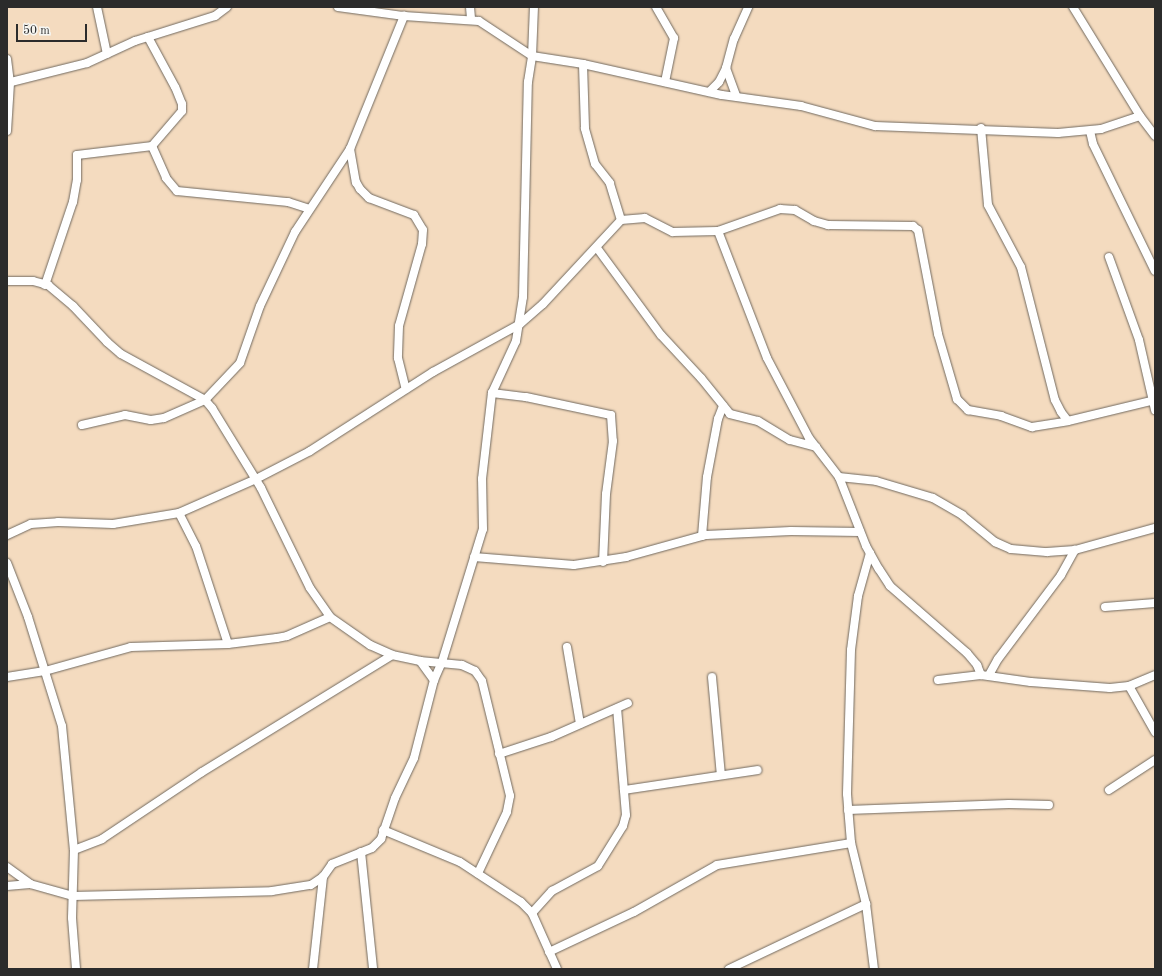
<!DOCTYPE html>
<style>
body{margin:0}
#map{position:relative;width:1162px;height:976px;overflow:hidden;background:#f4dbbf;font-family:"Old Standard TT",serif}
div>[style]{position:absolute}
.roads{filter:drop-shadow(0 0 1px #71695f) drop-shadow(0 0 1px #71695f)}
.minor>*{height:8px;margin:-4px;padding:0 4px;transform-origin:4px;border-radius:4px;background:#fff}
span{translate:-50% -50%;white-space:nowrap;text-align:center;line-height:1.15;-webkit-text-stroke:3px #f6f6f2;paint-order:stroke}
.frame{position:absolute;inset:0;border:8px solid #2b2b2b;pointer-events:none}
.scale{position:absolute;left:16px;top:24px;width:71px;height:18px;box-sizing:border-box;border:2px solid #2b2b2b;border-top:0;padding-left:5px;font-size:12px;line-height:14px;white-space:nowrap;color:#2b2b2b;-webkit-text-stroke:3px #f6f6f2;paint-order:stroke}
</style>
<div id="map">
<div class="roads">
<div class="minor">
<i style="left:97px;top:7px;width:48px;rotate:78deg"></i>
<i style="left:338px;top:7px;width:67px;rotate:7.8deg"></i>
<i style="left:404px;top:16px;width:75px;rotate:3.8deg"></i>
<i style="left:479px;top:21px;width:64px;rotate:33.4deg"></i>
<i style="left:532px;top:56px;width:52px;rotate:8.9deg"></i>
<i style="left:583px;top:64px;width:142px;rotate:12.6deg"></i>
<i style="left:722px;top:95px;width:80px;rotate:7.9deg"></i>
<i style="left:801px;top:106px;width:77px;rotate:15.1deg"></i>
<i style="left:875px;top:126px;width:183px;rotate:2.2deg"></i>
<i style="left:1058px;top:133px;width:43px;rotate:-5.3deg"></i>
<i style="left:1101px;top:129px;width:41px;rotate:-18.4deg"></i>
<i style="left:470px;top:7px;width:12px;rotate:85deg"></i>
<i style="left:656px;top:7px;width:36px;rotate:60deg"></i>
<i style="left:674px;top:38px;width:45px;rotate:101.6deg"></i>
<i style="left:1073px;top:7px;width:128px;rotate:58.4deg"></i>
<i style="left:1140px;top:116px;width:25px;rotate:53deg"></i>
<i style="left:7px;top:59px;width:24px;rotate:83deg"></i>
<i style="left:10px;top:83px;width:48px;rotate:93.6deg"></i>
<i style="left:726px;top:68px;width:30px;rotate:70deg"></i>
<i style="left:7px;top:83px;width:82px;rotate:-14deg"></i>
<i style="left:87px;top:63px;width:53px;rotate:-24.6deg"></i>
<i style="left:135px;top:41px;width:84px;rotate:-17.4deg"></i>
<i style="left:215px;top:16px;width:15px;rotate:-37deg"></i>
<i style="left:709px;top:92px;width:14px;rotate:-45deg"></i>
<i style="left:719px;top:82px;width:16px;rotate:-63deg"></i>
<i style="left:726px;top:68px;width:30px;rotate:-75deg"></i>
<i style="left:734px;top:39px;width:35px;rotate:-66deg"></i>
<i style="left:981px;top:128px;width:77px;rotate:84.8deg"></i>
<i style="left:988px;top:205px;width:70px;rotate:62deg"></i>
<i style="left:1021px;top:267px;width:137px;rotate:75.7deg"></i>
<i style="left:1055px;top:400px;width:13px;rotate:63deg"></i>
<i style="left:1061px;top:412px;width:11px;rotate:52deg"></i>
<i style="left:1068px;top:421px;width:89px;rotate:-13.6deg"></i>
<i style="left:1090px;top:131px;width:13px;rotate:77deg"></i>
<i style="left:1093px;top:144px;width:141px;rotate:64deg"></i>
<i style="left:152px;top:146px;width:35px;rotate:66deg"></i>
<i style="left:166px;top:178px;width:17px;rotate:50deg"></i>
<i style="left:177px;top:191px;width:112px;rotate:5.7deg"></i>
<i style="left:288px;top:202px;width:22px;rotate:18deg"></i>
<i style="left:350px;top:149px;width:34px;rotate:80deg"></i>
<i style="left:356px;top:182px;width:8px;rotate:60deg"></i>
<i style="left:360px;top:189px;width:13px;rotate:45deg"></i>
<i style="left:369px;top:198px;width:48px;rotate:20.7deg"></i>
<i style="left:414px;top:215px;width:17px;rotate:59deg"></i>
<i style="left:423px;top:230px;width:14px;rotate:94deg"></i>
<i style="left:422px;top:244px;width:85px;rotate:105.7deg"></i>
<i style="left:399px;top:326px;width:32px;rotate:92deg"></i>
<i style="left:398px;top:358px;width:32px;rotate:76deg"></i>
<i style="left:621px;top:220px;width:24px;rotate:-5deg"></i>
<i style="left:645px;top:218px;width:31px;rotate:27deg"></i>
<i style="left:673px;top:232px;width:45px;rotate:-1.3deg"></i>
<i style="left:718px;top:231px;width:136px;rotate:68.9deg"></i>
<i style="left:767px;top:358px;width:90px;rotate:62.3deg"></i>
<i style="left:809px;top:438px;width:49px;rotate:52.4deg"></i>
<i style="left:839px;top:477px;width:74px;rotate:68.6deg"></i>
<i style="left:866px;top:546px;width:26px;rotate:61deg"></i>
<i style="left:879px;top:569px;width:20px;rotate:57deg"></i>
<i style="left:890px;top:586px;width:102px;rotate:41deg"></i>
<i style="left:967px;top:653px;width:16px;rotate:50deg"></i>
<i style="left:977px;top:665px;width:11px;rotate:68deg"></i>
<i style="left:718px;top:231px;width:66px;rotate:-19.5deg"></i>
<i style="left:780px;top:209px;width:15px;rotate:4deg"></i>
<i style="left:795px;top:210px;width:22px;rotate:30deg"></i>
<i style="left:814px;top:221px;width:15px;rotate:16deg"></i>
<i style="left:828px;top:225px;width:85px;rotate:0.7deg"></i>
<i style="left:913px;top:226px;width:6px;rotate:39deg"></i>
<i style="left:918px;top:230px;width:106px;rotate:79.1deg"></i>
<i style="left:938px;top:334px;width:68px;rotate:73.7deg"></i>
<i style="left:957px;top:399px;width:16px;rotate:45deg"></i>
<i style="left:968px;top:410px;width:34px;rotate:10deg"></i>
<i style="left:1001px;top:416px;width:33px;rotate:20deg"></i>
<i style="left:1032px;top:427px;width:36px;rotate:-9deg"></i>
<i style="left:597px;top:248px;width:108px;rotate:53.7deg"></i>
<i style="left:661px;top:335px;width:59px;rotate:47.1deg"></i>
<i style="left:701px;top:378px;width:46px;rotate:51.1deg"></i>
<i style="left:730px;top:414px;width:29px;rotate:14deg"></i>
<i style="left:758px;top:421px;width:37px;rotate:31deg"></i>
<i style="left:790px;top:440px;width:27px;rotate:15deg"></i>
<i style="left:1109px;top:257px;width:88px;rotate:70.1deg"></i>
<i style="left:1139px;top:340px;width:72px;rotate:77.1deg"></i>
<i style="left:7px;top:281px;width:26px"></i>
<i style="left:33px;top:281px;width:16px;rotate:15deg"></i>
<i style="left:48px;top:285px;width:33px;rotate:40deg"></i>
<i style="left:73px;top:306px;width:50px;rotate:46.6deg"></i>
<i style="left:107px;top:342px;width:18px;rotate:41deg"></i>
<i style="left:121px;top:354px;width:96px;rotate:28.7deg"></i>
<i style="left:205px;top:400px;width:11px;rotate:49deg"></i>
<i style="left:212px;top:408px;width:94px;rotate:58.5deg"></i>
<i style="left:261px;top:488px;width:111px;rotate:63.9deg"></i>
<i style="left:310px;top:588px;width:35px;rotate:55deg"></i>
<i style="left:330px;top:617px;width:49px;rotate:35deg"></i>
<i style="left:370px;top:645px;width:24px;rotate:24deg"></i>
<i style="left:392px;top:655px;width:29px;rotate:12deg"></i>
<i style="left:420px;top:661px;width:42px;rotate:5.4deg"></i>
<i style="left:462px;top:665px;width:14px;rotate:25deg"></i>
<i style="left:475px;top:671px;width:12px;rotate:55deg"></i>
<i style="left:482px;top:681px;width:118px;rotate:76.3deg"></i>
<i style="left:510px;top:796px;width:16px;rotate:101deg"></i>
<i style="left:507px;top:812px;width:68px;rotate:115.4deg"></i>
<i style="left:45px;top:285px;width:88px;rotate:-71.4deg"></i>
<i style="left:73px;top:202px;width:22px;rotate:-80deg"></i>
<i style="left:77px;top:180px;width:25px;rotate:-90deg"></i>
<i style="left:77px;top:155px;width:76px;rotate:-6.8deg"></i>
<i style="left:152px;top:146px;width:46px;rotate:-49.4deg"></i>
<i style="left:182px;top:111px;width:7px;rotate:-90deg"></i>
<i style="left:182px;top:104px;width:18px;rotate:-112deg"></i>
<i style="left:175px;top:87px;width:57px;rotate:-118.4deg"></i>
<i style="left:492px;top:393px;width:34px;rotate:7deg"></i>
<i style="left:526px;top:397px;width:87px;rotate:12deg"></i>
<i style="left:611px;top:415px;width:26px;rotate:86deg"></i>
<i style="left:613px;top:441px;width:53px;rotate:97.5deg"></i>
<i style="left:606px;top:494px;width:68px;rotate:92.5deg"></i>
<i style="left:82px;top:425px;width:44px;rotate:-13.1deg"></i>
<i style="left:125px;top:415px;width:26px;rotate:11deg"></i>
<i style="left:151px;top:420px;width:13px;rotate:-9deg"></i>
<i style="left:164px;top:418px;width:45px;rotate:-23.7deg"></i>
<i style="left:205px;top:400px;width:51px;rotate:-46.6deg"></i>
<i style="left:240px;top:363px;width:60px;rotate:-70.7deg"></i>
<i style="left:260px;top:306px;width:82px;rotate:-64.7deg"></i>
<i style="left:295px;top:232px;width:100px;rotate:-56.5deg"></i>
<i style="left:350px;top:149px;width:144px;rotate:-67.9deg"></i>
<i style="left:839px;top:477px;width:37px;rotate:6deg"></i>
<i style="left:876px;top:481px;width:59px;rotate:16.6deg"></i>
<i style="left:933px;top:498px;width:34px;rotate:30deg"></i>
<i style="left:962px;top:515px;width:43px;rotate:39.3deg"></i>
<i style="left:995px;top:542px;width:17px;rotate:24deg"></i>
<i style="left:1011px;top:549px;width:36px;rotate:5deg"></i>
<i style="left:1047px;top:552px;width:28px;rotate:-4deg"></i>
<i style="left:1075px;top:550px;width:83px;rotate:-15.4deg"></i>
<i style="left:179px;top:513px;width:37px;rotate:63deg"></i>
<i style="left:196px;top:546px;width:103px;rotate:71.9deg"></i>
<i style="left:7px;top:535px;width:26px;rotate:-25deg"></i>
<i style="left:31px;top:524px;width:27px;rotate:-4deg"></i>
<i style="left:58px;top:522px;width:55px;rotate:2.1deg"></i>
<i style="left:113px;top:524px;width:67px;rotate:-9.5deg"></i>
<i style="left:179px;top:513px;width:84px;rotate:-23.8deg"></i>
<i style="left:256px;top:479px;width:61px;rotate:-27.4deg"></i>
<i style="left:310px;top:451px;width:146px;rotate:-32.7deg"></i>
<i style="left:433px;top:372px;width:99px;rotate:-28.9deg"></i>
<i style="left:520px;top:324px;width:30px;rotate:-41deg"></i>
<i style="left:543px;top:304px;width:115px;rotate:-47.1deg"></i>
<i style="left:621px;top:220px;width:39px;rotate:-107deg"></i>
<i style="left:610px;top:183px;width:24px;rotate:-128deg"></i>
<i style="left:595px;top:164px;width:37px;rotate:-106deg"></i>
<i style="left:585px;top:128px;width:64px;rotate:-91.8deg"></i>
<i style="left:702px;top:536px;width:59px;rotate:-85.2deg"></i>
<i style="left:707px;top:477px;width:59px;rotate:-79.3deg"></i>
<i style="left:718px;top:419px;width:14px;rotate:-69deg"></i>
<i style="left:870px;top:553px;width:45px;rotate:105.6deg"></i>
<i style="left:858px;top:596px;width:54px;rotate:97.4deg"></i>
<i style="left:851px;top:650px;width:144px;rotate:91.6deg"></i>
<i style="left:847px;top:794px;width:49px;rotate:85.3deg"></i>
<i style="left:851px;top:843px;width:63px;rotate:76.2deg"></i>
<i style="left:866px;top:904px;width:65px;rotate:83deg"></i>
<i style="left:474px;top:557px;width:100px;rotate:4.6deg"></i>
<i style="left:574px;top:565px;width:53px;rotate:-8.7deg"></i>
<i style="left:626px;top:557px;width:83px;rotate:-15.4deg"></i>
<i style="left:706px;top:535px;width:85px;rotate:-2.7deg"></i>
<i style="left:791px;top:531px;width:69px;rotate:0.8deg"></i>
<i style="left:7px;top:563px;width:58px;rotate:68.7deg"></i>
<i style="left:28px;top:617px;width:114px;rotate:72.7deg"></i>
<i style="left:62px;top:726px;width:125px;rotate:84.5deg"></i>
<i style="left:74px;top:850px;width:68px;rotate:91.7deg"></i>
<i style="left:72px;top:918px;width:51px;rotate:85.5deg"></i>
<i style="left:1105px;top:607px;width:50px;rotate:-4.6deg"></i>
<i style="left:567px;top:647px;width:78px;rotate:80.4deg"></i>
<i style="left:420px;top:661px;width:24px;rotate:54deg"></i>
<i style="left:989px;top:675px;width:18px;rotate:-61deg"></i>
<i style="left:998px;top:659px;width:105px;rotate:-53.1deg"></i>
<i style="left:1061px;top:575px;width:29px;rotate:-61deg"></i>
<i style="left:7px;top:677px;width:38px;rotate:-9deg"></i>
<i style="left:45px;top:671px;width:89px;rotate:-15.6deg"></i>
<i style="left:131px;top:647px;width:97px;rotate:-1.8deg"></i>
<i style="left:228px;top:644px;width:49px;rotate:-7deg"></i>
<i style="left:277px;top:638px;width:10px;rotate:-11deg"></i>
<i style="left:287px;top:636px;width:47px;rotate:-23.8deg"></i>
<i style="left:712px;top:677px;width:98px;rotate:84.8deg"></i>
<i style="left:938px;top:680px;width:43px;rotate:-6.6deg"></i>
<i style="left:981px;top:675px;width:50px;rotate:8deg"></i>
<i style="left:1031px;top:682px;width:79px;rotate:4.3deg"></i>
<i style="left:1110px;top:688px;width:19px;rotate:-6deg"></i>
<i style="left:1129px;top:686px;width:28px;rotate:-23deg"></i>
<i style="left:1129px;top:686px;width:53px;rotate:60.5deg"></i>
<i style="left:499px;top:754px;width:55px;rotate:-18.1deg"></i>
<i style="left:551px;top:737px;width:84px;rotate:-23.8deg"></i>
<i style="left:624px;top:790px;width:135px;rotate:-8.5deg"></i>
<i style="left:1109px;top:790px;width:55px;rotate:-33.1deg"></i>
<i style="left:848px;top:810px;width:161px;rotate:-2.1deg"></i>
<i style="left:1009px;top:804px;width:40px;rotate:1.4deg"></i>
<i style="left:383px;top:830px;width:83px;rotate:22.6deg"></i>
<i style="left:460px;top:862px;width:73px;rotate:33.3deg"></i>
<i style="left:521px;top:902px;width:16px;rotate:45deg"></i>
<i style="left:532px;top:913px;width:61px;rotate:65.9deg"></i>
<i style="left:74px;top:850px;width:30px;rotate:-21deg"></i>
<i style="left:102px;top:839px;width:120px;rotate:-33.8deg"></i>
<i style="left:202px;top:772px;width:223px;rotate:-31.6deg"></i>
<i style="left:361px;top:852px;width:118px;rotate:84.1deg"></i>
<i style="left:7px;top:867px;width:29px;rotate:36deg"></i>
<i style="left:30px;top:884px;width:45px;rotate:15.6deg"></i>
<i style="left:73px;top:896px;width:199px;rotate:-1.4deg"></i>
<i style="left:272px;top:891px;width:39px;rotate:-9deg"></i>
<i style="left:311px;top:885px;width:14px;rotate:-34deg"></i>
<i style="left:323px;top:877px;width:16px;rotate:-55deg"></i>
<i style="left:332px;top:864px;width:43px;rotate:-21.8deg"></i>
<i style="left:372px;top:848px;width:13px;rotate:-45deg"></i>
<i style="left:381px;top:839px;width:43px;rotate:-71.1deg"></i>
<i style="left:395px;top:798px;width:44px;rotate:-64.6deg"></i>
<i style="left:414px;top:758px;width:81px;rotate:-75.6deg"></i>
<i style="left:434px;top:680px;width:20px;rotate:-66deg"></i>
<i style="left:442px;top:662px;width:139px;rotate:-72.9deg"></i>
<i style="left:483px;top:529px;width:50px;rotate:-91.1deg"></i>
<i style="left:482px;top:479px;width:87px;rotate:-83.4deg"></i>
<i style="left:492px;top:393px;width:57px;rotate:-65.2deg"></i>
<i style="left:516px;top:341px;width:45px;rotate:-81deg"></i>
<i style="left:523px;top:297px;width:215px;rotate:-88.7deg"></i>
<i style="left:528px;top:82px;width:26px;rotate:-81deg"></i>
<i style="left:532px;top:56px;width:49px;rotate:-87.7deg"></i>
<i style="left:7px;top:886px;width:23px;rotate:-5deg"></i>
<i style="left:532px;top:913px;width:30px;rotate:-48deg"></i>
<i style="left:552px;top:891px;width:52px;rotate:-28.5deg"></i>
<i style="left:598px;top:866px;width:47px;rotate:-58deg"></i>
<i style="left:623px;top:826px;width:11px;rotate:-75deg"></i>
<i style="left:626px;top:815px;width:107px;rotate:-94.8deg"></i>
<i style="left:549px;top:952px;width:94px;rotate:-25.2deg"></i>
<i style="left:634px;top:912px;width:95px;rotate:-29.5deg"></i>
<i style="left:717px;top:865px;width:136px;rotate:-9.3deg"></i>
<i style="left:313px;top:969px;width:93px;rotate:-83.8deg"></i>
<i style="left:729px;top:969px;width:152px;rotate:-25.4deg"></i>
</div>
</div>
<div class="frame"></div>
<div class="scale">50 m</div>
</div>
